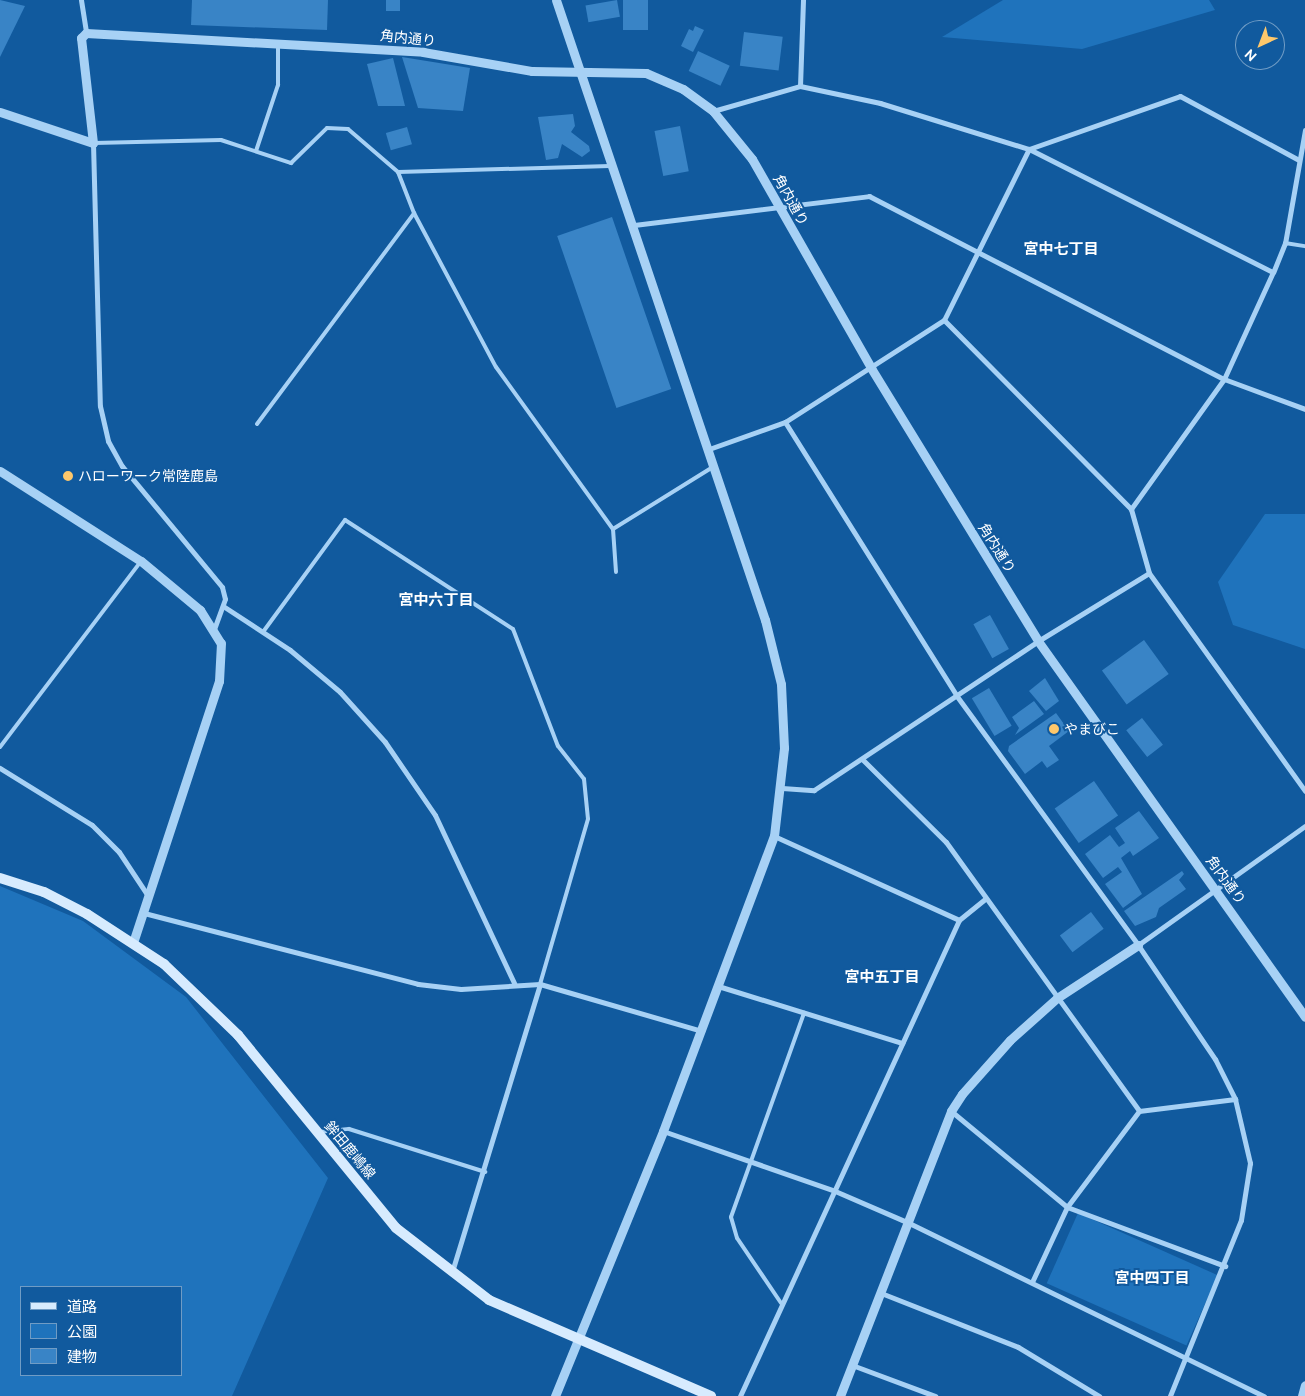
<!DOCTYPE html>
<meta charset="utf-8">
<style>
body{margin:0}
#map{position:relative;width:1305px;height:1396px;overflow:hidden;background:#115a9e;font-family:Ubuntu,"Noto Sans JP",sans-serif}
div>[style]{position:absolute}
.green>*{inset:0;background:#1f73bc;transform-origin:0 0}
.building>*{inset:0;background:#3984c6;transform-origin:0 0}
.service>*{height:4px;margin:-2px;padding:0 2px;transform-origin:2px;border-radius:2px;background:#a7d1f5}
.minor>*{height:5px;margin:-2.5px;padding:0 2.5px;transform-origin:2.5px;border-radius:2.5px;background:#a7d1f5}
.tertiary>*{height:9px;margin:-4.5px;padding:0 4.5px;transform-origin:4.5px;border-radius:4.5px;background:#a7d1f5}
.secondary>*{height:10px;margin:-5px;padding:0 5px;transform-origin:5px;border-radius:5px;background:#d7ebfe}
.dots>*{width:14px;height:14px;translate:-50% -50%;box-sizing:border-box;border:2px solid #115a9e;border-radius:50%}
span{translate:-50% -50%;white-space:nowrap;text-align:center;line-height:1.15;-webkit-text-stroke:4px #115a9e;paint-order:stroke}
.street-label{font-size:14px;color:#fff}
.poi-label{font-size:14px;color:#fff}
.left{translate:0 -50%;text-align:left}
.neighbourhood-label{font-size:15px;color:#fff;font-weight:700}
.legend{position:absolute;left:20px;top:1286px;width:162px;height:90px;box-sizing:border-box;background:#115a9e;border:1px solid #709cc5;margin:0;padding:6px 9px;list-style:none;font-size:15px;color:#fff}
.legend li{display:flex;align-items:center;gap:10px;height:25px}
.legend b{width:25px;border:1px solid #709cc5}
.north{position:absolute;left:1235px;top:20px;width:50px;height:50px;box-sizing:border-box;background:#115a9e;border:1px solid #709cc5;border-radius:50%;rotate:223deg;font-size:14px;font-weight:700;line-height:20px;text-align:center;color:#fff}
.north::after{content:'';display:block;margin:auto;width:18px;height:22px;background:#ffc86b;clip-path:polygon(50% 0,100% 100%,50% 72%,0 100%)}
</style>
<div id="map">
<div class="green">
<i style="clip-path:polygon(1003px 0,1209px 0,1215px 10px,1082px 49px,942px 37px)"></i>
<i style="clip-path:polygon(1265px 514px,1305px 514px,1305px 649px,1233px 625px,1218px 582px)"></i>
<i style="clip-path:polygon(evenodd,0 886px,83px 921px,186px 997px,328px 1178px,232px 1396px,0 1396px,0 886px,181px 1287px,181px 1375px,21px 1375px,21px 1287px,181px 1287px)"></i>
<i style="left:1078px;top:1213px;width:153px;height:77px;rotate:24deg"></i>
</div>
<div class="building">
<i style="clip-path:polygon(0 0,25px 6px,0 57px)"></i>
<i style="clip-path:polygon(192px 0,328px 0,327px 30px,191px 25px)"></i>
<i style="left:386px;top:0;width:14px;height:11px"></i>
<i style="left:617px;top:0;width:17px;height:32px;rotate:80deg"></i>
<i style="left:623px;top:0;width:25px;height:30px"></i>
<i style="clip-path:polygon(695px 26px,704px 30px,693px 52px,681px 46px,689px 29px,693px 31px)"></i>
<i style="left:744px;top:32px;width:39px;height:34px;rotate:7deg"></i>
<i style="left:698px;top:51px;width:35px;height:22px;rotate:25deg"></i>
<i style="clip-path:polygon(402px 57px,470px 68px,463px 111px,418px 108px)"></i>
<i style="clip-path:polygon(393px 58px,405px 106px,378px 106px,367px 64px)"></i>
<i style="clip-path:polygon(573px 114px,575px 126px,571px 132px,589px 146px,590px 151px,582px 157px,562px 144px,558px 158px,546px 160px,538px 117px)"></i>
<i style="left:680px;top:126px;width:46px;height:26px;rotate:79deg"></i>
<i style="left:407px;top:127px;width:18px;height:22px;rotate:74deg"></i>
<i style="left:612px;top:217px;width:182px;height:58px;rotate:71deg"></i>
<i style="left:990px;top:615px;width:39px;height:19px;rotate:61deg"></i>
<i style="left:1144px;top:640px;width:42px;height:52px;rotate:54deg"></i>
<i style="clip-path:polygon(1045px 678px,1059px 701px,1046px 711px,1029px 691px)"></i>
<i style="left:989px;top:688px;width:44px;height:20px;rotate:59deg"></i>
<i style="clip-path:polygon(1034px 701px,1044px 714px,1015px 735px,1019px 728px,1012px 717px)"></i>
<i style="clip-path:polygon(1056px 713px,1069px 731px,1049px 746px,1059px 760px,1047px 768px,1042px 761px,1025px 774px,1008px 751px,1009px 746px)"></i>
<i style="left:1142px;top:718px;width:34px;height:20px;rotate:52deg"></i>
<i style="left:1094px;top:781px;width:42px;height:48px;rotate:55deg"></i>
<i style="clip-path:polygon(1139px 811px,1159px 838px,1133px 856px,1130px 851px,1121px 858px,1142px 894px,1123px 908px,1105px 884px,1122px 872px,1118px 867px,1103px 878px,1085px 854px,1110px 835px,1119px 847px,1125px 843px,1115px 828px)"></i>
<i style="clip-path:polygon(1182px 871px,1184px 874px,1179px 880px,1186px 889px,1159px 908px,1156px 917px,1135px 926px,1124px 911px)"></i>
<i style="left:1091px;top:912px;width:21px;height:39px;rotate:53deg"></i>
</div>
<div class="service">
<i style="left:94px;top:143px;width:127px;rotate:-1.4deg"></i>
<i style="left:221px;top:140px;width:74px;rotate:18.2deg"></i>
<i style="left:291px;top:163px;width:50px;rotate:-44.2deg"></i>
<i style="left:327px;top:128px;width:21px;rotate:3deg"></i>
<i style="left:348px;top:129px;width:66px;rotate:40.7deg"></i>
<i style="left:398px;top:172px;width:212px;rotate:-1.6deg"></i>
<i style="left:256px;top:151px;width:70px;rotate:-71.6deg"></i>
<i style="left:278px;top:85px;width:40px;rotate:-90deg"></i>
<i style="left:398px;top:172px;width:44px;rotate:68.7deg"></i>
<i style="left:414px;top:213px;width:174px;rotate:62deg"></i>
<i style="left:496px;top:367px;width:200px;rotate:54.2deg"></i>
<i style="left:613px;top:529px;width:43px;rotate:86deg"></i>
<i style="left:1285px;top:243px;width:20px;rotate:9deg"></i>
<i style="left:257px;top:424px;width:263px;rotate:-53.3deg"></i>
<i style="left:613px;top:529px;width:118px;rotate:-31.8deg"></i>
<i style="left:263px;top:632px;width:139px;rotate:-53.8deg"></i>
<i style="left:345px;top:520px;width:200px;rotate:33deg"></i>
<i style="left:513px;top:629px;width:125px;rotate:69deg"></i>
<i style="left:558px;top:746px;width:42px;rotate:51.8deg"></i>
<i style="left:584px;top:779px;width:40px;rotate:84.3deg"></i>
<i style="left:588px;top:819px;width:172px;rotate:106.2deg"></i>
<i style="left:0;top:747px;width:233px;rotate:-52.8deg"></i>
<i style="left:319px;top:1132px;width:30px;rotate:-6deg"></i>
<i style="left:349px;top:1129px;width:143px;rotate:17.5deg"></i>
<i style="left:781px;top:1303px;width:78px;rotate:-124.1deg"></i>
<i style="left:737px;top:1238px;width:22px;rotate:-106deg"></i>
<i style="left:731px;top:1217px;width:217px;rotate:-70.3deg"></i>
</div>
<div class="minor">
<i style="left:81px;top:0;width:33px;rotate:81deg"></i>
<i style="left:800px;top:86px;width:86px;rotate:-88deg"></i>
<i style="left:713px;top:111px;width:91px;rotate:-16deg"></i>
<i style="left:800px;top:86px;width:82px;rotate:12deg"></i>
<i style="left:880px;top:103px;width:156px;rotate:17.2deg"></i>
<i style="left:1029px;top:149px;width:273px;rotate:26.8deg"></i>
<i style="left:1305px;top:130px;width:115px;rotate:100deg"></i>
<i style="left:1285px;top:243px;width:31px;rotate:112deg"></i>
<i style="left:1273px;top:272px;width:118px;rotate:114.6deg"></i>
<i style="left:1224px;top:379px;width:160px;rotate:125.6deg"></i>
<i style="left:1131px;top:509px;width:66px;rotate:74.3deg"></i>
<i style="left:1149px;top:573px;width:268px;rotate:54.4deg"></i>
<i style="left:93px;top:143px;width:263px;rotate:88.5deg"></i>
<i style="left:100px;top:406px;width:36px;rotate:77deg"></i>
<i style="left:108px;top:441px;width:29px;rotate:61deg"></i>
<i style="left:122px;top:466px;width:157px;rotate:50.4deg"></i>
<i style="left:222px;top:587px;width:12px;rotate:76deg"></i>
<i style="left:225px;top:599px;width:32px;rotate:110deg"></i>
<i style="left:634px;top:225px;width:237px;rotate:-7deg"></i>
<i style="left:869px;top:196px;width:399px;rotate:27.3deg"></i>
<i style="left:1224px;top:379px;width:86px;rotate:20.3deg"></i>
<i style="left:944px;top:320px;width:266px;rotate:45.3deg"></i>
<i style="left:785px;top:422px;width:322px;rotate:57.9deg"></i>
<i style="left:956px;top:695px;width:309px;rotate:53.9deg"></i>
<i style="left:1138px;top:945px;width:138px;rotate:56deg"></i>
<i style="left:1215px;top:1059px;width:45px;rotate:63.4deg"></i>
<i style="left:1235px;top:1099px;width:66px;rotate:76.8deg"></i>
<i style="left:1250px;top:1163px;width:58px;rotate:99deg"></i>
<i style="left:1241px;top:1220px;width:190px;rotate:112deg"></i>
<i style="left:709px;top:449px;width:81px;rotate:-19.6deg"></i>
<i style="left:785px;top:422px;width:189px;rotate:-32.7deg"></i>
<i style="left:944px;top:320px;width:191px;rotate:-63.6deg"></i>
<i style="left:1029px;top:149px;width:160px;rotate:-19.3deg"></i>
<i style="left:1180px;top:96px;width:135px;rotate:28.3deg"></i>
<i style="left:223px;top:606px;width:80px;rotate:33.3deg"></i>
<i style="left:290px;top:650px;width:65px;rotate:40deg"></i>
<i style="left:340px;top:692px;width:67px;rotate:48deg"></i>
<i style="left:385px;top:742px;width:88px;rotate:55.6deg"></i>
<i style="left:435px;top:815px;width:186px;rotate:64.8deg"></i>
<i style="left:862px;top:759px;width:118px;rotate:44.7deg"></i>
<i style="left:946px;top:842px;width:331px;rotate:54.3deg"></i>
<i style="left:0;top:768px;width:108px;rotate:31.8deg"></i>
<i style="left:92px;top:825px;width:38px;rotate:45deg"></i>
<i style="left:119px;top:852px;width:53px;rotate:56.6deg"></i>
<i style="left:782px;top:788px;width:32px;rotate:4deg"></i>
<i style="left:814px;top:790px;width:269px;rotate:-33.6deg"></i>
<i style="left:1038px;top:641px;width:130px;rotate:-31.5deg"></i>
<i style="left:774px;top:836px;width:203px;rotate:24.4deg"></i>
<i style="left:144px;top:913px;width:283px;rotate:14.5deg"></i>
<i style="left:418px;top:984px;width:43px;rotate:6.6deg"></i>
<i style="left:461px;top:989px;width:79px;rotate:-3.6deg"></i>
<i style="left:540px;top:984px;width:301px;rotate:107deg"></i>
<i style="left:1138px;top:945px;width:205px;rotate:-35.5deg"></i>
<i style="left:540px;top:984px;width:169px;rotate:16.2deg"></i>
<i style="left:718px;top:986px;width:193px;rotate:17.2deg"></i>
<i style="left:951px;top:1111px;width:151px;rotate:39.6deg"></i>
<i style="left:1067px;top:1207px;width:169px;rotate:20.5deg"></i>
<i style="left:663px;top:1131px;width:182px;rotate:19.2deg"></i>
<i style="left:835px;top:1191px;width:81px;rotate:23.4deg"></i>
<i style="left:909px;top:1223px;width:395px;rotate:26deg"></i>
<i style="left:1032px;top:1282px;width:83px;rotate:-65deg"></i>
<i style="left:1067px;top:1207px;width:120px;rotate:-53.1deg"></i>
<i style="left:1139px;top:1111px;width:97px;rotate:-7.1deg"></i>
<i style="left:881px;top:1293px;width:147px;rotate:21.5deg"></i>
<i style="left:1018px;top:1347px;width:95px;rotate:31.2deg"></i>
<i style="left:852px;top:1365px;width:89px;rotate:20.5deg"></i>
<i style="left:740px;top:1396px;width:524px;rotate:-65.29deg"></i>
<i style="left:959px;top:920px;width:33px;rotate:-39deg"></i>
</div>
<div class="tertiary">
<i style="left:0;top:112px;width:98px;rotate:18.4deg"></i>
<i style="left:93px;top:143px;width:106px;rotate:-96.5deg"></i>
<i style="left:81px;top:38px;width:7px;rotate:-45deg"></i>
<i style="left:86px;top:33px;width:338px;rotate:3.2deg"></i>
<i style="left:423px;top:52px;width:111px;rotate:9.9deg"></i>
<i style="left:532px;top:71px;width:114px;rotate:1deg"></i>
<i style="left:646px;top:73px;width:40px;rotate:23.4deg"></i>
<i style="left:683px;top:89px;width:37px;rotate:36deg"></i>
<i style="left:713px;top:111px;width:62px;rotate:50.9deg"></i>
<i style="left:752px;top:159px;width:241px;rotate:60.3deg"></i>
<i style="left:871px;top:368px;width:320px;rotate:58.5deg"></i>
<i style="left:1038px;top:641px;width:461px;rotate:54.6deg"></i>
<i style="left:0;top:471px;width:167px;rotate:32.6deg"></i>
<i style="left:141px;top:561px;width:77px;rotate:39.7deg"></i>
<i style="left:200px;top:610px;width:39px;rotate:58deg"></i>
<i style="left:221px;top:643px;width:38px;rotate:93deg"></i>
<i style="left:219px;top:681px;width:275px;rotate:108.2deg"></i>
<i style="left:555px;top:1396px;width:286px;rotate:-67.8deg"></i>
<i style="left:663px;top:1131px;width:315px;rotate:-69.4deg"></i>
<i style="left:774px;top:836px;width:89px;rotate:-83.5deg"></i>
<i style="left:784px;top:748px;width:64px;rotate:-92.7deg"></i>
<i style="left:781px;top:684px;width:66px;rotate:-104deg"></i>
<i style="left:765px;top:620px;width:654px;rotate:-108.63deg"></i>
<i style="left:840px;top:1396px;width:306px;rotate:-68.7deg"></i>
<i style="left:951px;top:1111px;width:20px;rotate:-57deg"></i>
<i style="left:962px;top:1094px;width:72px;rotate:-48.4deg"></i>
<i style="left:1010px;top:1040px;width:63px;rotate:-41.8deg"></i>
<i style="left:1057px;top:998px;width:97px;rotate:-33.2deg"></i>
<i style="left:1302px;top:1396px;width:11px;rotate:-75deg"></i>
</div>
<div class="secondary">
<i style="left:0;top:878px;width:46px;rotate:17.7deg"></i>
<i style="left:44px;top:892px;width:48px;rotate:27.1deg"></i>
<i style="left:87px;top:914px;width:92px;rotate:33deg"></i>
<i style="left:164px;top:964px;width:103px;rotate:43.8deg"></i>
<i style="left:238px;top:1035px;width:249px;rotate:50.7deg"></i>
<i style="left:396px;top:1228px;width:118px;rotate:37.7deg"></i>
<i style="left:489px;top:1300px;width:242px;rotate:23.4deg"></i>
</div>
<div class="dots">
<i style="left:68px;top:476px;background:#ffc86b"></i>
<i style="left:1054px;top:729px;background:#ffc86b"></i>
</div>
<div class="street-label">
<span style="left:408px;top:38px;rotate:6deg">角内通り</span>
<span style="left:791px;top:200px;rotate:61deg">角内通り</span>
<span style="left:997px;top:548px;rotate:58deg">角内通り</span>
<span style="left:1226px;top:880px;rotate:54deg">角内通り</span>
<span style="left:350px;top:1150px;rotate:50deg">鉾田鹿嶋線</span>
</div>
<div class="poi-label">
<span class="left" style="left:78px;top:476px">ハローワーク常陸鹿島</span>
<span class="left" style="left:1064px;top:729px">やまびこ</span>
</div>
<div class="neighbourhood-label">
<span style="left:1061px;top:249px">宮中七丁目</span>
<span style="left:436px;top:600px">宮中六丁目</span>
<span style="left:882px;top:977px">宮中五丁目</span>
<span style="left:1152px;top:1278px">宮中四丁目</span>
</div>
<ul class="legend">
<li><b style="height:6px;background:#d7ebfe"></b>道路</li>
<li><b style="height:14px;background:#1f73bc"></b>公園</li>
<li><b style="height:14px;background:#3984c6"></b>建物</li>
</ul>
<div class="north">N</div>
</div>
